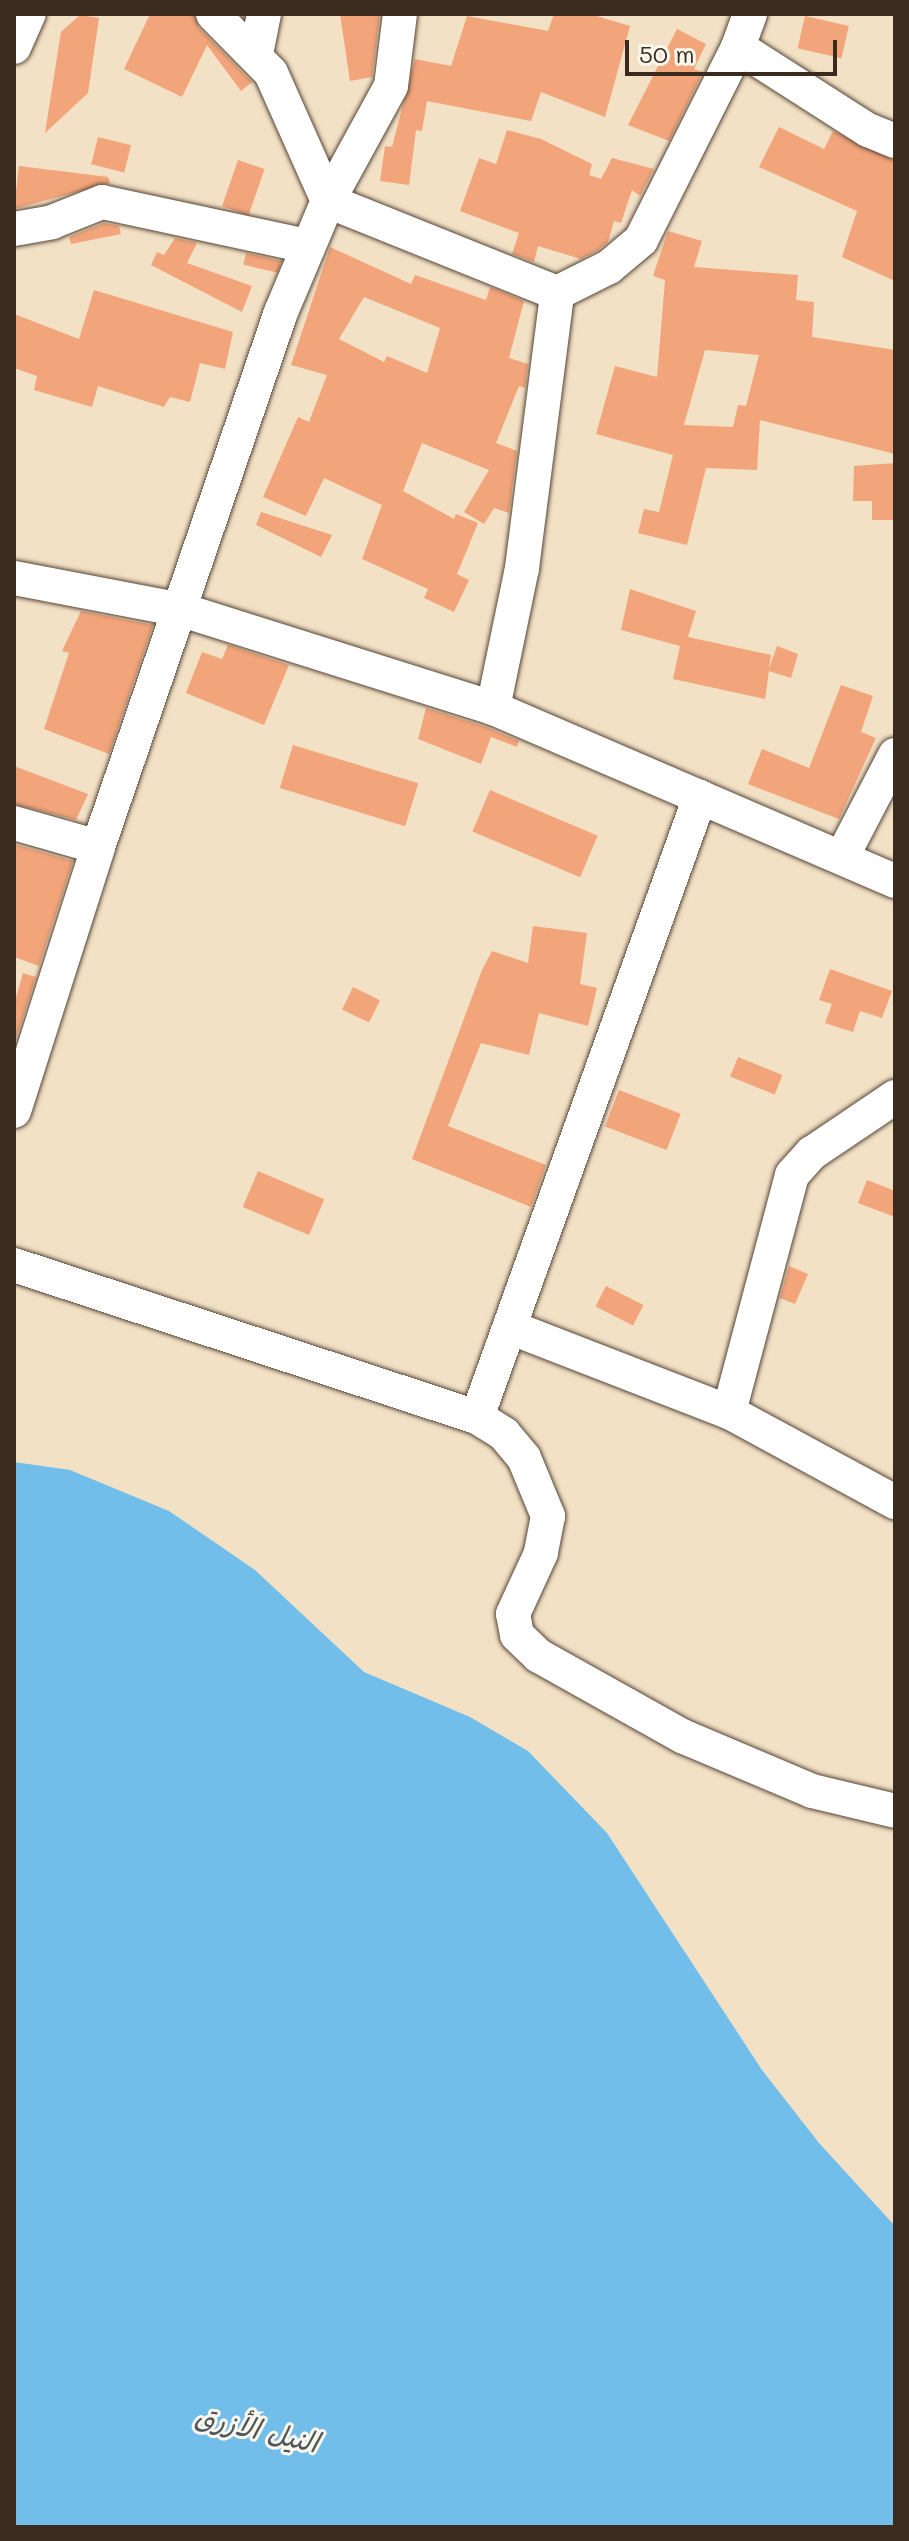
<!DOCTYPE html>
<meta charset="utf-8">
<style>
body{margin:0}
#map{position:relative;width:909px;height:2541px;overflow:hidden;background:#f2e1c5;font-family:Mali,"Playpen Sans Arabic",sans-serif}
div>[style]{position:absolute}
.water>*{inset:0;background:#72beeb}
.building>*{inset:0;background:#f2a47a;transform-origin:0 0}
.roads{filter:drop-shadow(0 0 2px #564537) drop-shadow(0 0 2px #564537)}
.minor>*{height:34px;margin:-17px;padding:0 17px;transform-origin:17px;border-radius:17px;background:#fff}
span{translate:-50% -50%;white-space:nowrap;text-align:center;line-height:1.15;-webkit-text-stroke:6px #fbf7ec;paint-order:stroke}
.water-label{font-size:28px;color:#4c565c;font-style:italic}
.frame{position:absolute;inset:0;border:16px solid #3b2a1e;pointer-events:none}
.scale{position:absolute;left:625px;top:40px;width:212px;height:36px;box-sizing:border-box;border:4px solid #3b2a1e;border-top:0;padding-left:10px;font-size:24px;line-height:28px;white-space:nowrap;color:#3b2a1e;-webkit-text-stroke:6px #fbf7ec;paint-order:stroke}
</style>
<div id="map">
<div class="water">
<i style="clip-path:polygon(14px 1462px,70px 1470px,169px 1511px,255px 1570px,364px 1672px,470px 1717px,528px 1751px,607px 1833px,762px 2070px,819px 2143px,895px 2226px,895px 2527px,14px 2527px)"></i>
</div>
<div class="building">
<i style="clip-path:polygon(150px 14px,194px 14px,199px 28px,252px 82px,241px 91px,207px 45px,182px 97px,124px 69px)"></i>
<i style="clip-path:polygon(340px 14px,380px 14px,372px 77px,350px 81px)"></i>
<i style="clip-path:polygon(554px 14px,590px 14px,630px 26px,605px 117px,541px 92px,531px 121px,427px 101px,422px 131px,416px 130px,409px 185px,380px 181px,385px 146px,392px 147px,415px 59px,451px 66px,467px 16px,548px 31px)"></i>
<i style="clip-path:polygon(80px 15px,99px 18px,88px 93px,45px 133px,61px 32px)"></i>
<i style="left:805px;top:16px;width:45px;height:33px;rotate:13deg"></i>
<i style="clip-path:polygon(677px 29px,706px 44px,694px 69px,703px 72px,669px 141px,628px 125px)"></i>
<i style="clip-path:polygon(779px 127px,824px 149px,833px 131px,895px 161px,895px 281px,842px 257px,857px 211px,759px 167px)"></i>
<i style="clip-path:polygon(507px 130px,541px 139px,592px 164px,589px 175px,601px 179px,612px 158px,654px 169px,640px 196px,632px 190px,621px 223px,614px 221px,608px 242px,598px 250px,581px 259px,538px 246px,534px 262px,512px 254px,519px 233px,460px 211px,479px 158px,496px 164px)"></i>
<i style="left:98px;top:137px;width:34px;height:28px;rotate:14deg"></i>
<i style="left:238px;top:160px;width:28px;height:49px;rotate:19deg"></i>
<i style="clip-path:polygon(19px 166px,108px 177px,110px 183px,14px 209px)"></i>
<i style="clip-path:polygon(104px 223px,119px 226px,121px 234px,71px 244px,69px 237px)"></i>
<i style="clip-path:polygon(evenodd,668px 231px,702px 241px,694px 267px,798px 275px,796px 300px,814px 302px,812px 337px,895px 350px,895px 454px,760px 420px,757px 470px,706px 468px,687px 545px,638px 533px,644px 509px,659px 512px,673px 455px,596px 434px,615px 366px,657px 377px,665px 280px,653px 276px,668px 231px,705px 350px,759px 355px,746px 406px,738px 405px,733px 427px,684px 425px,705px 350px)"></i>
<i style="clip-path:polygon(175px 238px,197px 243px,187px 263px,252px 286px,242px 312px,151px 265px,157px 252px,164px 255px)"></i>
<i style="clip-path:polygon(evenodd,330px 247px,411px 284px,415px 275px,486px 300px,490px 287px,524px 301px,509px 358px,528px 364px,525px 388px,519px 386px,496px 443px,517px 451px,509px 513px,494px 508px,484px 524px,464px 512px,489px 470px,422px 443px,403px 491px,454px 519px,456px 514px,478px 523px,457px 574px,469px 580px,454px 612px,424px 598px,428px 589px,362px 559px,382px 505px,324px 478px,306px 516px,263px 497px,298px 417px,309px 422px,327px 375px,291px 365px,330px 247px,364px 297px,440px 328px,427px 373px,387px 356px,384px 362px,339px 339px,364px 297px)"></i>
<i style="left:246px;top:253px;width:36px;height:12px;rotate:13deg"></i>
<i style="clip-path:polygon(94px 290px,233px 332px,225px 369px,200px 363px,190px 402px,170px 397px,164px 407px,98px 386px,92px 407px,34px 390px,37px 376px,14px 368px,14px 314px,79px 339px)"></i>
<i style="clip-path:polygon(895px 463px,895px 520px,872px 520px,872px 501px,853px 501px,854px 466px)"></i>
<i style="clip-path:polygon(261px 512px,332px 535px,321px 557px,256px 525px)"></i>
<i style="clip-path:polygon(630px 589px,696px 611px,688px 637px,771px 655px,769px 669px,777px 646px,798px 654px,791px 678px,769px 671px,765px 699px,673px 679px,680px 646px,621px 630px)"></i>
<i style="clip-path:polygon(81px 611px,153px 625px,109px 754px,44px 729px,69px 653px,62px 651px)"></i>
<i style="clip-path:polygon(228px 645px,289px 665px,264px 725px,186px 693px,202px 652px,222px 659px)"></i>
<i style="clip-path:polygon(841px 685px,873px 696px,861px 732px,876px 738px,839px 819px,748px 784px,762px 749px,809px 768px)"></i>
<i style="clip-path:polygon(426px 708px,486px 727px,519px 741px,517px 747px,491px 737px,481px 764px,418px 739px)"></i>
<i style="left:293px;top:745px;width:131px;height:45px;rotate:17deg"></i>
<i style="clip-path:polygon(14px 766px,88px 794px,76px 820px,14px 804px)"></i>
<i style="left:490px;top:790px;width:117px;height:45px;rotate:23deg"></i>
<i style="clip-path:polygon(14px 844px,73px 861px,39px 966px,14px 957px)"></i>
<i style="clip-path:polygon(533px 926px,587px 933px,580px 984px,597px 988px,588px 1026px,539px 1013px,529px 1055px,481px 1043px,448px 1126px,546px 1165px,531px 1207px,412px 1159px,482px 970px,492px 951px,528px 963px)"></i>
<i style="clip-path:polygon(830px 969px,892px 991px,882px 1018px,860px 1011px,853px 1032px,825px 1023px,832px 1004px,819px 1000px)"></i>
<i style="clip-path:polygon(23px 973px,36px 977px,14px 1045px,14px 1004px)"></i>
<i style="left:353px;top:987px;width:30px;height:25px;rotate:26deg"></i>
<i style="left:738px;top:1057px;width:48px;height:21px;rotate:22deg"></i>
<i style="left:619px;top:1090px;width:66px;height:39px;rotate:21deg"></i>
<i style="left:258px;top:1171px;width:72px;height:39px;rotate:23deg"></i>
<i style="clip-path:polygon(867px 1180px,895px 1191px,895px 1217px,858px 1203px)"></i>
<i style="clip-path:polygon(789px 1266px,808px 1274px,795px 1304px,780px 1298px)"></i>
<i style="left:606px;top:1286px;width:42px;height:23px;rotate:27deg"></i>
</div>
<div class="roads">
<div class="minor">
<i style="left:213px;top:14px;width:83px;rotate:45.5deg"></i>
<i style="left:271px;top:73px;width:140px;rotate:66deg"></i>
<i style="left:328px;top:201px;width:247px;rotate:21.9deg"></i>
<i style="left:557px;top:293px;width:58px;rotate:-26.6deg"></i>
<i style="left:609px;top:267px;width:42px;rotate:-40.2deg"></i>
<i style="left:641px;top:240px;width:216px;rotate:-63.3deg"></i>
<i style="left:738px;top:47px;width:154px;rotate:32.6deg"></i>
<i style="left:868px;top:130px;width:29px;rotate:22deg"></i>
<i style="left:14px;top:47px;width:36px;rotate:-66deg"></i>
<i style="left:738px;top:47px;width:35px;rotate:-70deg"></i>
<i style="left:256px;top:54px;width:41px;rotate:-78.7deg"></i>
<i style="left:14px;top:229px;width:39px;rotate:-10deg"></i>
<i style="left:52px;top:222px;width:54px;rotate:-21.8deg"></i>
<i style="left:102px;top:202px;width:210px;rotate:12.1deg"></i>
<i style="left:14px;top:578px;width:171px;rotate:10.8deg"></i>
<i style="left:182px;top:610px;width:326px;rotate:17.5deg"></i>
<i style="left:493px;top:708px;width:438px;rotate:23.3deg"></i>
<i style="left:493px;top:708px;width:143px;rotate:-78.3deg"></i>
<i style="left:522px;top:568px;width:277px;rotate:-82.7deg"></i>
<i style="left:14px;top:823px;width:87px;rotate:15.9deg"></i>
<i style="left:842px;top:857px;width:115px;rotate:-62.5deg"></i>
<i style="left:14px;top:1111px;width:277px;rotate:-72.3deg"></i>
<i style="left:98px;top:847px;width:565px;rotate:-71.12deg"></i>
<i style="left:281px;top:312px;width:121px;rotate:-67.1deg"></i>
<i style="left:328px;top:201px;width:131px;rotate:-61.3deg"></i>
<i style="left:391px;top:86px;width:73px;rotate:-82.9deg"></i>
<i style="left:14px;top:1265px;width:487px;rotate:18.2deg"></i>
<i style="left:477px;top:1417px;width:32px;rotate:32deg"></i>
<i style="left:504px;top:1434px;width:31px;rotate:50deg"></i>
<i style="left:524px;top:1458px;width:63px;rotate:67.5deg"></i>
<i style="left:548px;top:1516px;width:38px;rotate:101deg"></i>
<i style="left:541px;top:1553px;width:67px;rotate:114.7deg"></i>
<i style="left:513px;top:1614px;width:21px;rotate:79deg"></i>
<i style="left:517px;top:1635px;width:30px;rotate:44deg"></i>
<i style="left:539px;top:1656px;width:164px;rotate:29.2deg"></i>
<i style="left:682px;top:1736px;width:141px;rotate:22.9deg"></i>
<i style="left:812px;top:1791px;width:85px;rotate:13.5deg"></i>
<i style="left:512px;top:1328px;width:233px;rotate:21.2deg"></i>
<i style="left:729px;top:1412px;width:189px;rotate:28.5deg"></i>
<i style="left:729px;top:1412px;width:245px;rotate:-75.1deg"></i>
<i style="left:792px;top:1175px;width:30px;rotate:-48deg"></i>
<i style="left:812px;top:1153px;width:100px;rotate:-34deg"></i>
<i style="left:477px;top:1417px;width:659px;rotate:-70.22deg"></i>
</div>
</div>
<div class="water-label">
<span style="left:257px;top:2428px;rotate:13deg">النيل الأزرق</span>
</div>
<div class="frame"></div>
<div class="scale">50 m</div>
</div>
